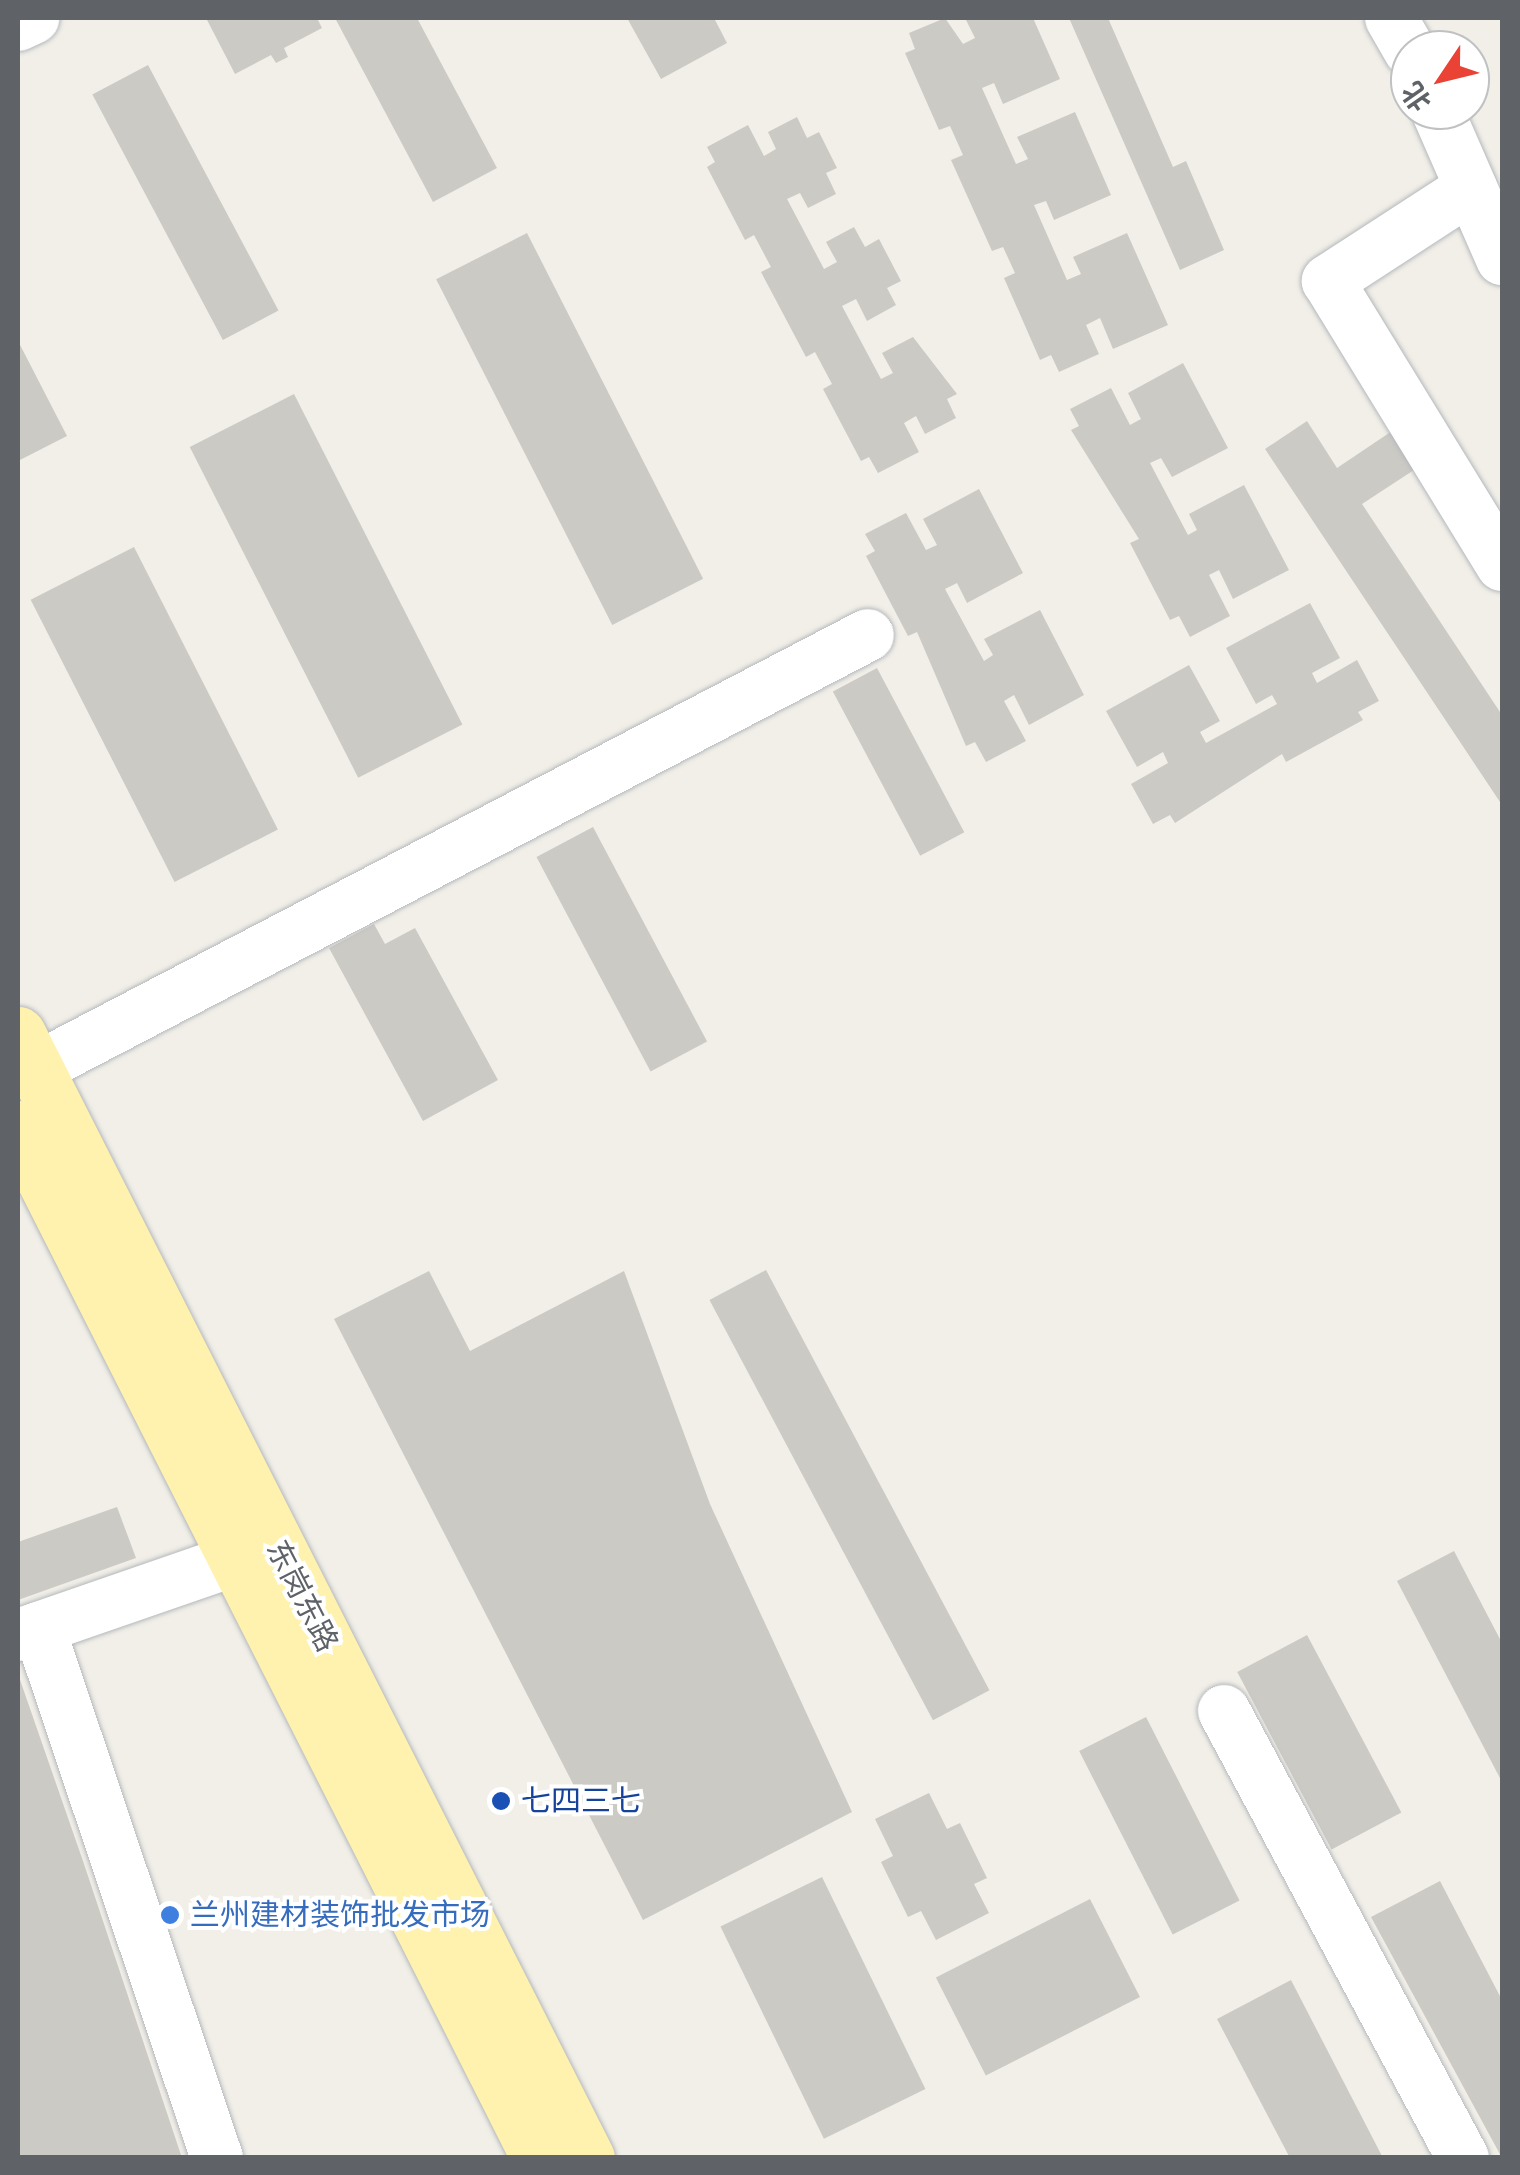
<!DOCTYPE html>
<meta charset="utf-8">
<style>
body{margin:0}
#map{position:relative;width:1520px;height:2175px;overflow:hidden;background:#f1efe8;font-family:"Work Sans","Noto Sans SC",sans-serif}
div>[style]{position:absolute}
.building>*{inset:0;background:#cccac5;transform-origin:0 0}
.roads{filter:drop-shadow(0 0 2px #b5b8bc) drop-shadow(0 0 2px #b5b8bc)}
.minor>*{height:52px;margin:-26px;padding:0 26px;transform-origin:26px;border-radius:26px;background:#fff}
.major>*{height:55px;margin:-27.5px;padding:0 27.5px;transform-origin:27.5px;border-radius:27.5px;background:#fff2af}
.dots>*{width:28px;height:28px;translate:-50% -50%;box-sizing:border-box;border:5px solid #fff;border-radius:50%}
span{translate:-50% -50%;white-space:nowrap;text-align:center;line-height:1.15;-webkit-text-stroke:8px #fff;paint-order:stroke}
.street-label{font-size:30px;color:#5f6368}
.transit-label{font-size:30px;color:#164399}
.left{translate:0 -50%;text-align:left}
.shop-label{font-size:30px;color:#366cbe}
.frame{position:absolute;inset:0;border:20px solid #5f6368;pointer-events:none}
.north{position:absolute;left:1390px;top:30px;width:100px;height:100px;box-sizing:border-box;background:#fff;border:2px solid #bfc1c3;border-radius:50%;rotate:235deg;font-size:28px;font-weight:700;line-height:40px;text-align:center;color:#5f6368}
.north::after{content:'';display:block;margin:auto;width:35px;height:45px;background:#ea4335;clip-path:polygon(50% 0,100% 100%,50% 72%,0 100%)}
</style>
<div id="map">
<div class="building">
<i style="clip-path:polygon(206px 18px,317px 18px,322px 28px,284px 48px,288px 57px,276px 63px,271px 55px,235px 74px)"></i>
<i style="clip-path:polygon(335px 18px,417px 18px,497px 168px,433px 202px)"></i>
<i style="clip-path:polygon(627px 18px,714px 18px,727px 43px,661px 79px)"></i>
<i style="clip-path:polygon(945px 18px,963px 44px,975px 38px,965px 18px,1033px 18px,1060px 79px,1003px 104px,994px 83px,982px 88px,1016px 164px,1028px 159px,1017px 137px,1075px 112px,1111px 195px,1054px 220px,1046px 201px,1034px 205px,1067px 280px,1081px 274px,1073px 257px,1127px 233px,1168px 325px,1113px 349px,1100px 318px,1086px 325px,1099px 354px,1059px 372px,1051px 355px,1040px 360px,1004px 278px,1015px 273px,1003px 247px,992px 251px,951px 160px,963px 155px,950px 126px,939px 130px,905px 53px,915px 49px,909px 33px)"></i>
<i style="clip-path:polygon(1069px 18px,1108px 18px,1173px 167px,1186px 161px,1224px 250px,1180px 270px)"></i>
<i style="left:148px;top:65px;width:278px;height:63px;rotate:62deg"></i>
<i style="clip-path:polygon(797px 117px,807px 138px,819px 132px,837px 168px,826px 173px,836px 194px,808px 208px,800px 193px,787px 199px,824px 269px,837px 262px,826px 242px,854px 227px,865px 247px,879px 239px,901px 281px,887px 288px,896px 305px,867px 321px,856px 299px,842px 306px,881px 379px,893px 373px,882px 353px,913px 337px,957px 394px,947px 399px,956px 418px,925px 434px,916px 416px,904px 423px,919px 452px,878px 473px,869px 457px,861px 461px,823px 389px,832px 384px,815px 352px,806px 357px,761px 272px,771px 267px,754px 235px,745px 240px,707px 167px,715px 162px,707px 147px,748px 125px,764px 156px,776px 149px,768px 132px)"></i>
<i style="left:527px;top:233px;width:388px;height:102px;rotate:63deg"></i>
<i style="clip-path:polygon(18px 341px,67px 436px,18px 461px)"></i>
<i style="clip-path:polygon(1183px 363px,1228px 448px,1172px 477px,1161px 458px,1150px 463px,1188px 535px,1197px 530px,1189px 514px,1244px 485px,1289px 570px,1233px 599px,1219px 570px,1209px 575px,1230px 616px,1190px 637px,1179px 616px,1170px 620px,1130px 543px,1139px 539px,1071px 430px,1079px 426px,1070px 409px,1111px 388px,1130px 425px,1141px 419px,1128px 393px)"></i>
<i style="left:294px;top:394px;width:371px;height:117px;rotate:63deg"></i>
<i style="clip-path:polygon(1307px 421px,1337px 468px,1392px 431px,1417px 468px,1362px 504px,1502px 715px,1502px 805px,1265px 449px)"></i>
<i style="clip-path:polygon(979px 489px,1023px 573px,967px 603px,957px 583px,945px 589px,984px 661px,993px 655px,984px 639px,1040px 610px,1084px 695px,1029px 725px,1014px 695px,1004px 701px,1026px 741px,986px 762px,975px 742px,966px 746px,917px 632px,908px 636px,866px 556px,875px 551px,865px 534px,906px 513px,926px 550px,937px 545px,923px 519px)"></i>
<i style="left:134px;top:547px;width:317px;height:116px;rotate:63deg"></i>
<i style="clip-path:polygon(1310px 603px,1340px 658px,1312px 673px,1317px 683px,1357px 660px,1379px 701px,1358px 712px,1363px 720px,1286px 762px,1282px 754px,1175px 823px,1170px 815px,1153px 824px,1131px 784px,1168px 763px,1163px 752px,1137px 767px,1106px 711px,1189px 665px,1220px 721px,1200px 732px,1206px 743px,1277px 704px,1272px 695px,1256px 704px,1226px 648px)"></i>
<i style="left:877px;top:668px;width:186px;height:50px;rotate:62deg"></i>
<i style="left:593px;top:827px;width:243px;height:64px;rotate:62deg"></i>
<i style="clip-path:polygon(374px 924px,385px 944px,415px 928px,498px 1080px,423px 1121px,329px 948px)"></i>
<i style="left:766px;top:1270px;width:476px;height:64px;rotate:62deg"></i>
<i style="clip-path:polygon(429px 1271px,470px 1351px,624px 1271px,710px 1504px,852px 1812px,643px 1920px,334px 1319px)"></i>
<i style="clip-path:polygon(117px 1507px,136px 1558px,18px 1600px,18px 1542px)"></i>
<i style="clip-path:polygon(1454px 1551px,1502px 1643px,1502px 1782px,1397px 1581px)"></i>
<i style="left:1307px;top:1635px;width:201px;height:79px;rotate:62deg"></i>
<i style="clip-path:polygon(18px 1674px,84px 1864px,182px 2158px,20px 2158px)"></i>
<i style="left:1146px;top:1717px;width:206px;height:75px;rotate:63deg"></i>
<i style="clip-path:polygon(929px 1793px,947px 1829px,960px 1823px,987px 1878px,974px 1884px,989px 1913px,936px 1940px,921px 1911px,908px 1917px,881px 1862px,893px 1856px,875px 1819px)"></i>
<i style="left:822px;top:1877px;width:236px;height:113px;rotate:64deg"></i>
<i style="clip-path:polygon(1440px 1881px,1502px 2000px,1502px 2158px,1371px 1917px)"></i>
<i style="left:1090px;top:1899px;width:110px;height:173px;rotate:63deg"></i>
<i style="clip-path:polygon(1291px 1980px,1383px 2158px,1290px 2158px,1217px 2019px)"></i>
</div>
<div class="roads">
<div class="minor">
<i style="left:1391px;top:18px;width:38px;rotate:60deg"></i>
<i style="left:18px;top:25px;width:17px;rotate:-25deg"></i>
<i style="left:1437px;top:110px;width:163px;rotate:66.4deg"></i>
<i style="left:1471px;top:188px;width:171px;rotate:147deg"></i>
<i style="left:1328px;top:281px;width:333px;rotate:58.5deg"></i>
<i style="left:35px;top:1069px;width:939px;rotate:-27.52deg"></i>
<i style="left:39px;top:1628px;width:559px;rotate:71.44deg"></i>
<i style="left:18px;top:1635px;width:272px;rotate:-19.1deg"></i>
<i style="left:1224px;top:1711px;width:507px;rotate:61.87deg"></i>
</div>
<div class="major">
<i style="left:18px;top:1034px;width:1260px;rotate:63.15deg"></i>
<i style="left:18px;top:1128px;width:1154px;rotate:63.17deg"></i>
</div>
</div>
<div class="dots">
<i style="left:501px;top:1801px;background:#1a4fb4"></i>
<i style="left:170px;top:1915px;background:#3f7fe0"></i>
</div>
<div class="street-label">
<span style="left:302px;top:1596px;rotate:63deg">东岗东路</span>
</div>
<div class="transit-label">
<span class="left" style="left:521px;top:1801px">七四三七</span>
</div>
<div class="shop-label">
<span class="left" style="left:190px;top:1915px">兰州建材装饰批发市场</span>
</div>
<div class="frame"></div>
<div class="north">北</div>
</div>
